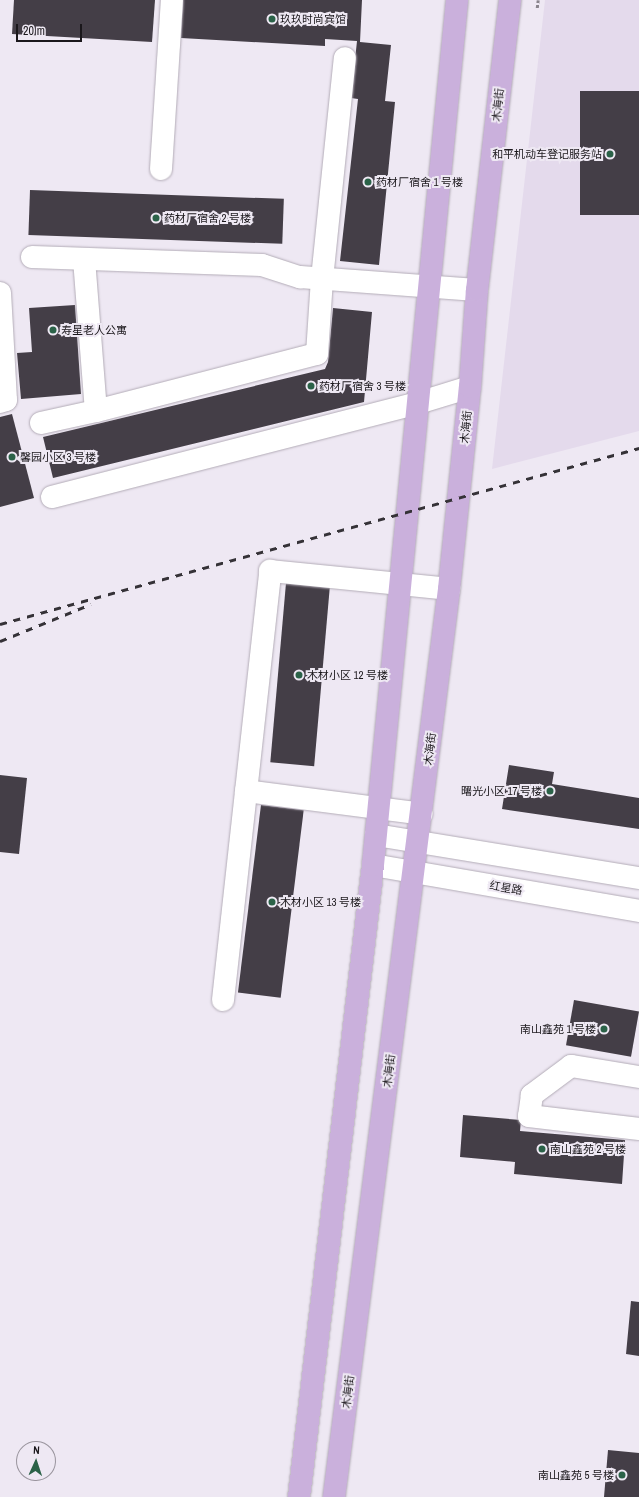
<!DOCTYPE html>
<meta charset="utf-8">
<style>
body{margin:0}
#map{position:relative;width:639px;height:1497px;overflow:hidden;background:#eee8f3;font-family:"Archivo Narrow","Noto Sans SC",sans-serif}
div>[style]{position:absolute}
.built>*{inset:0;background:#e4daec}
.building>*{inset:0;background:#443e47;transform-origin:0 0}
.path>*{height:2.5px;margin-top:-1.25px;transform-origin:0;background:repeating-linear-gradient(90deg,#89848c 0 3px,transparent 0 5px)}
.roads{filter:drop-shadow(0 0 1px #b3acb7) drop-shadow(0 0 1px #b3acb7)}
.minor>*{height:22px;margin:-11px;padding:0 11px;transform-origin:11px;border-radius:11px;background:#fff}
.major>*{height:22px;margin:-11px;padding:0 11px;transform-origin:11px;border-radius:11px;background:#cab0dc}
.rail>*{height:3px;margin-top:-1.5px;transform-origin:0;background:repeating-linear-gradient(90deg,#353237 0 7px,transparent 0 14px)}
.dots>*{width:11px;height:11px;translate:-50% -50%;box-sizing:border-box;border:2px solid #eee8f3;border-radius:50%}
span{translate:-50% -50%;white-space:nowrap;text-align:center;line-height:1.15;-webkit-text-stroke:4px #eee8f3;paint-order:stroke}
.poi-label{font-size:11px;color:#1a171b}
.left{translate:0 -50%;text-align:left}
.right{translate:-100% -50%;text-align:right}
.street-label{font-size:11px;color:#1a171b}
.north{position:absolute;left:16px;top:1441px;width:40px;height:40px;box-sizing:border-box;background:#eee8f3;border:1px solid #99949d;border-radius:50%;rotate:3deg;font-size:11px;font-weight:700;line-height:16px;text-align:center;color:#1a171b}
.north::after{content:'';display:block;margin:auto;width:14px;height:18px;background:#2b6248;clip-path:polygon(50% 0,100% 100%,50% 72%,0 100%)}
.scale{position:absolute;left:16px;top:24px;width:66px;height:18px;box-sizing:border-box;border:2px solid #1a171b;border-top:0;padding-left:5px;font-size:12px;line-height:14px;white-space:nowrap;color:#1a171b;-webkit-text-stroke:3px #eee8f3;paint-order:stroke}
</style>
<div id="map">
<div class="built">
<i style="clip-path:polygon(545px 0,639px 0,639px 431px,492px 469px)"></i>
</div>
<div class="building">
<i style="clip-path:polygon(14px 0,155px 0,152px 42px,12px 34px)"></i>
<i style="clip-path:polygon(183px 0,362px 0,360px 42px,391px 45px,385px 101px,395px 102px,379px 265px,340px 261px,358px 99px,351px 98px,357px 41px,325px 39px,325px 46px,181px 38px)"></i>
<i style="left:639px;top:91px;width:124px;height:59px;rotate:90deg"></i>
<i style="left:30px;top:190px;width:254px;height:45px;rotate:2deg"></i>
<i style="clip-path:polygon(75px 305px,81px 394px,21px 399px,17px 353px,32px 352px,29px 308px)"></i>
<i style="clip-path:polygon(333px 308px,372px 312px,364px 402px,53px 478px,43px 437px,325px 369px,328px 362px)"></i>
<i style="clip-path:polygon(12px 414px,34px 498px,0 507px,0 417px)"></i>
<i style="left:286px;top:583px;width:44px;height:180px;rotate:5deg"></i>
<i style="clip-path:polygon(509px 765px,554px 772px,552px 784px,639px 798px,639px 829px,502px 809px)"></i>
<i style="clip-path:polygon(0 775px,27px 778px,19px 854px,0 852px)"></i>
<i style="left:261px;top:805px;width:43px;height:189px;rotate:7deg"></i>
<i style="left:574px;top:1000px;width:66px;height:46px;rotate:10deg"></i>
<i style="clip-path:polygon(463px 1115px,521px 1120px,520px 1131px,625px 1140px,622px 1184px,514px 1174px,515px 1162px,460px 1157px)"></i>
<i style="clip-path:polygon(631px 1301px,639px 1302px,639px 1356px,626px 1354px)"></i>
<i style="clip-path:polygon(608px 1450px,639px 1453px,639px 1497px,604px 1497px)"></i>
</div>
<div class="path">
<i style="left:537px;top:8px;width:8px;rotate:-83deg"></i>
</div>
<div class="roads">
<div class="minor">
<i style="left:161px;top:169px;width:169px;rotate:-86.3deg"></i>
<i style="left:32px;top:257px;width:230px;rotate:2deg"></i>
<i style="left:262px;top:265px;width:40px;rotate:18deg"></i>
<i style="left:300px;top:277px;width:177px;rotate:4.2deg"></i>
<i style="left:84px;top:259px;width:152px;rotate:85.5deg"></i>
<i style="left:0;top:293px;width:107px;rotate:86.8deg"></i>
<i style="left:6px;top:400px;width:6px;rotate:162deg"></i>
<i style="left:41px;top:423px;width:56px;rotate:-12.3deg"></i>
<i style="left:96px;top:411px;width:228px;rotate:-14.5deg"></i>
<i style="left:317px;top:354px;width:75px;rotate:-86.2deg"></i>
<i style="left:322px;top:279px;width:222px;rotate:-84.1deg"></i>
<i style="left:52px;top:497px;width:378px;rotate:-14.4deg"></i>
<i style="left:418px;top:403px;width:54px;rotate:-17.1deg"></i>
<i style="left:246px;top:791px;width:177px;rotate:7.4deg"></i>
<i style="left:376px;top:835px;width:266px;rotate:9.3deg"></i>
<i style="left:373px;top:865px;width:270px;rotate:9.8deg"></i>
<i style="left:223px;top:1000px;width:432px;rotate:-83.7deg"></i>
<i style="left:270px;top:571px;width:180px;rotate:5.7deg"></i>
<i style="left:639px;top:1077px;width:69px;rotate:-170.8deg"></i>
<i style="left:571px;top:1066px;width:49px;rotate:143.4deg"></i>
<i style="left:532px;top:1095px;width:21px;rotate:98deg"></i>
<i style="left:529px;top:1116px;width:111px;rotate:6.7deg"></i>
</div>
<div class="major">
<i style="left:299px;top:1497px;width:636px;rotate:-83.32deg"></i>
<i style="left:373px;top:865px;width:869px;rotate:-84.45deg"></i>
<i style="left:334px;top:1497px;width:915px;rotate:-82.78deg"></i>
<i style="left:449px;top:589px;width:203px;rotate:-84.1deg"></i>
<i style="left:470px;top:387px;width:97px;rotate:-85.9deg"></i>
<i style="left:477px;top:290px;width:292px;rotate:-83.5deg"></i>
</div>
</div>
<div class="rail">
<i style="left:0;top:624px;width:663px;rotate:-15.4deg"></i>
<i style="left:0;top:641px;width:98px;rotate:-22.1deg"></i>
</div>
<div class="dots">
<i style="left:272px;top:19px;background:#2b6248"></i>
<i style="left:610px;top:154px;background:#2b6248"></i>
<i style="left:368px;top:182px;background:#2b6248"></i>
<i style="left:156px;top:218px;background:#2b6248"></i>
<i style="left:53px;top:330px;background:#2b6248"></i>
<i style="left:311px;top:386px;background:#2b6248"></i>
<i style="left:12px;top:457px;background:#2b6248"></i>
<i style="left:299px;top:675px;background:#2b6248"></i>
<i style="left:550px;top:791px;background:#2b6248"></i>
<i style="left:272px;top:902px;background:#2b6248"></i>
<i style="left:604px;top:1029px;background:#2b6248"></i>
<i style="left:542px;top:1149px;background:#2b6248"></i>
<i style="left:622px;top:1475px;background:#2b6248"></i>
</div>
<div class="poi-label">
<span class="left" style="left:280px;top:19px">玖玖时尚宾馆</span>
<span class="right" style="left:602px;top:154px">和平机动车登记服务站</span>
<span class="left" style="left:376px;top:182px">药材厂宿舍 1 号楼</span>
<span class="left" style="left:164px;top:218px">药材厂宿舍 2 号楼</span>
<span class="left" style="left:61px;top:330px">寿星老人公寓</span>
<span class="left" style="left:319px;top:386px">药材厂宿舍 3 号楼</span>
<span class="left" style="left:20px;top:457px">馨园小区 3 号楼</span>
<span class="left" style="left:307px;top:675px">木材小区 12 号楼</span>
<span class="right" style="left:542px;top:791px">曙光小区 17 号楼</span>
<span class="left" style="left:280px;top:902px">木材小区 13 号楼</span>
<span class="right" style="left:596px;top:1029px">南山鑫苑 1 号楼</span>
<span class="left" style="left:550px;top:1149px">南山鑫苑 2 号楼</span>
<span class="right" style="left:614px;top:1475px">南山鑫苑 5 号楼</span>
</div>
<div class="street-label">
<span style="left:498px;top:105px;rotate:-84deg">木海街</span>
<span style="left:466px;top:427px;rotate:-85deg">木海街</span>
<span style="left:430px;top:749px;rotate:-83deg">木海街</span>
<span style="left:506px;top:888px;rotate:10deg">红星路</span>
<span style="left:389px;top:1071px;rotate:-83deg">木海街</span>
<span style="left:348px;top:1392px;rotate:-83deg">木海街</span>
</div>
<div class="north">N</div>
<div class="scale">20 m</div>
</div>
